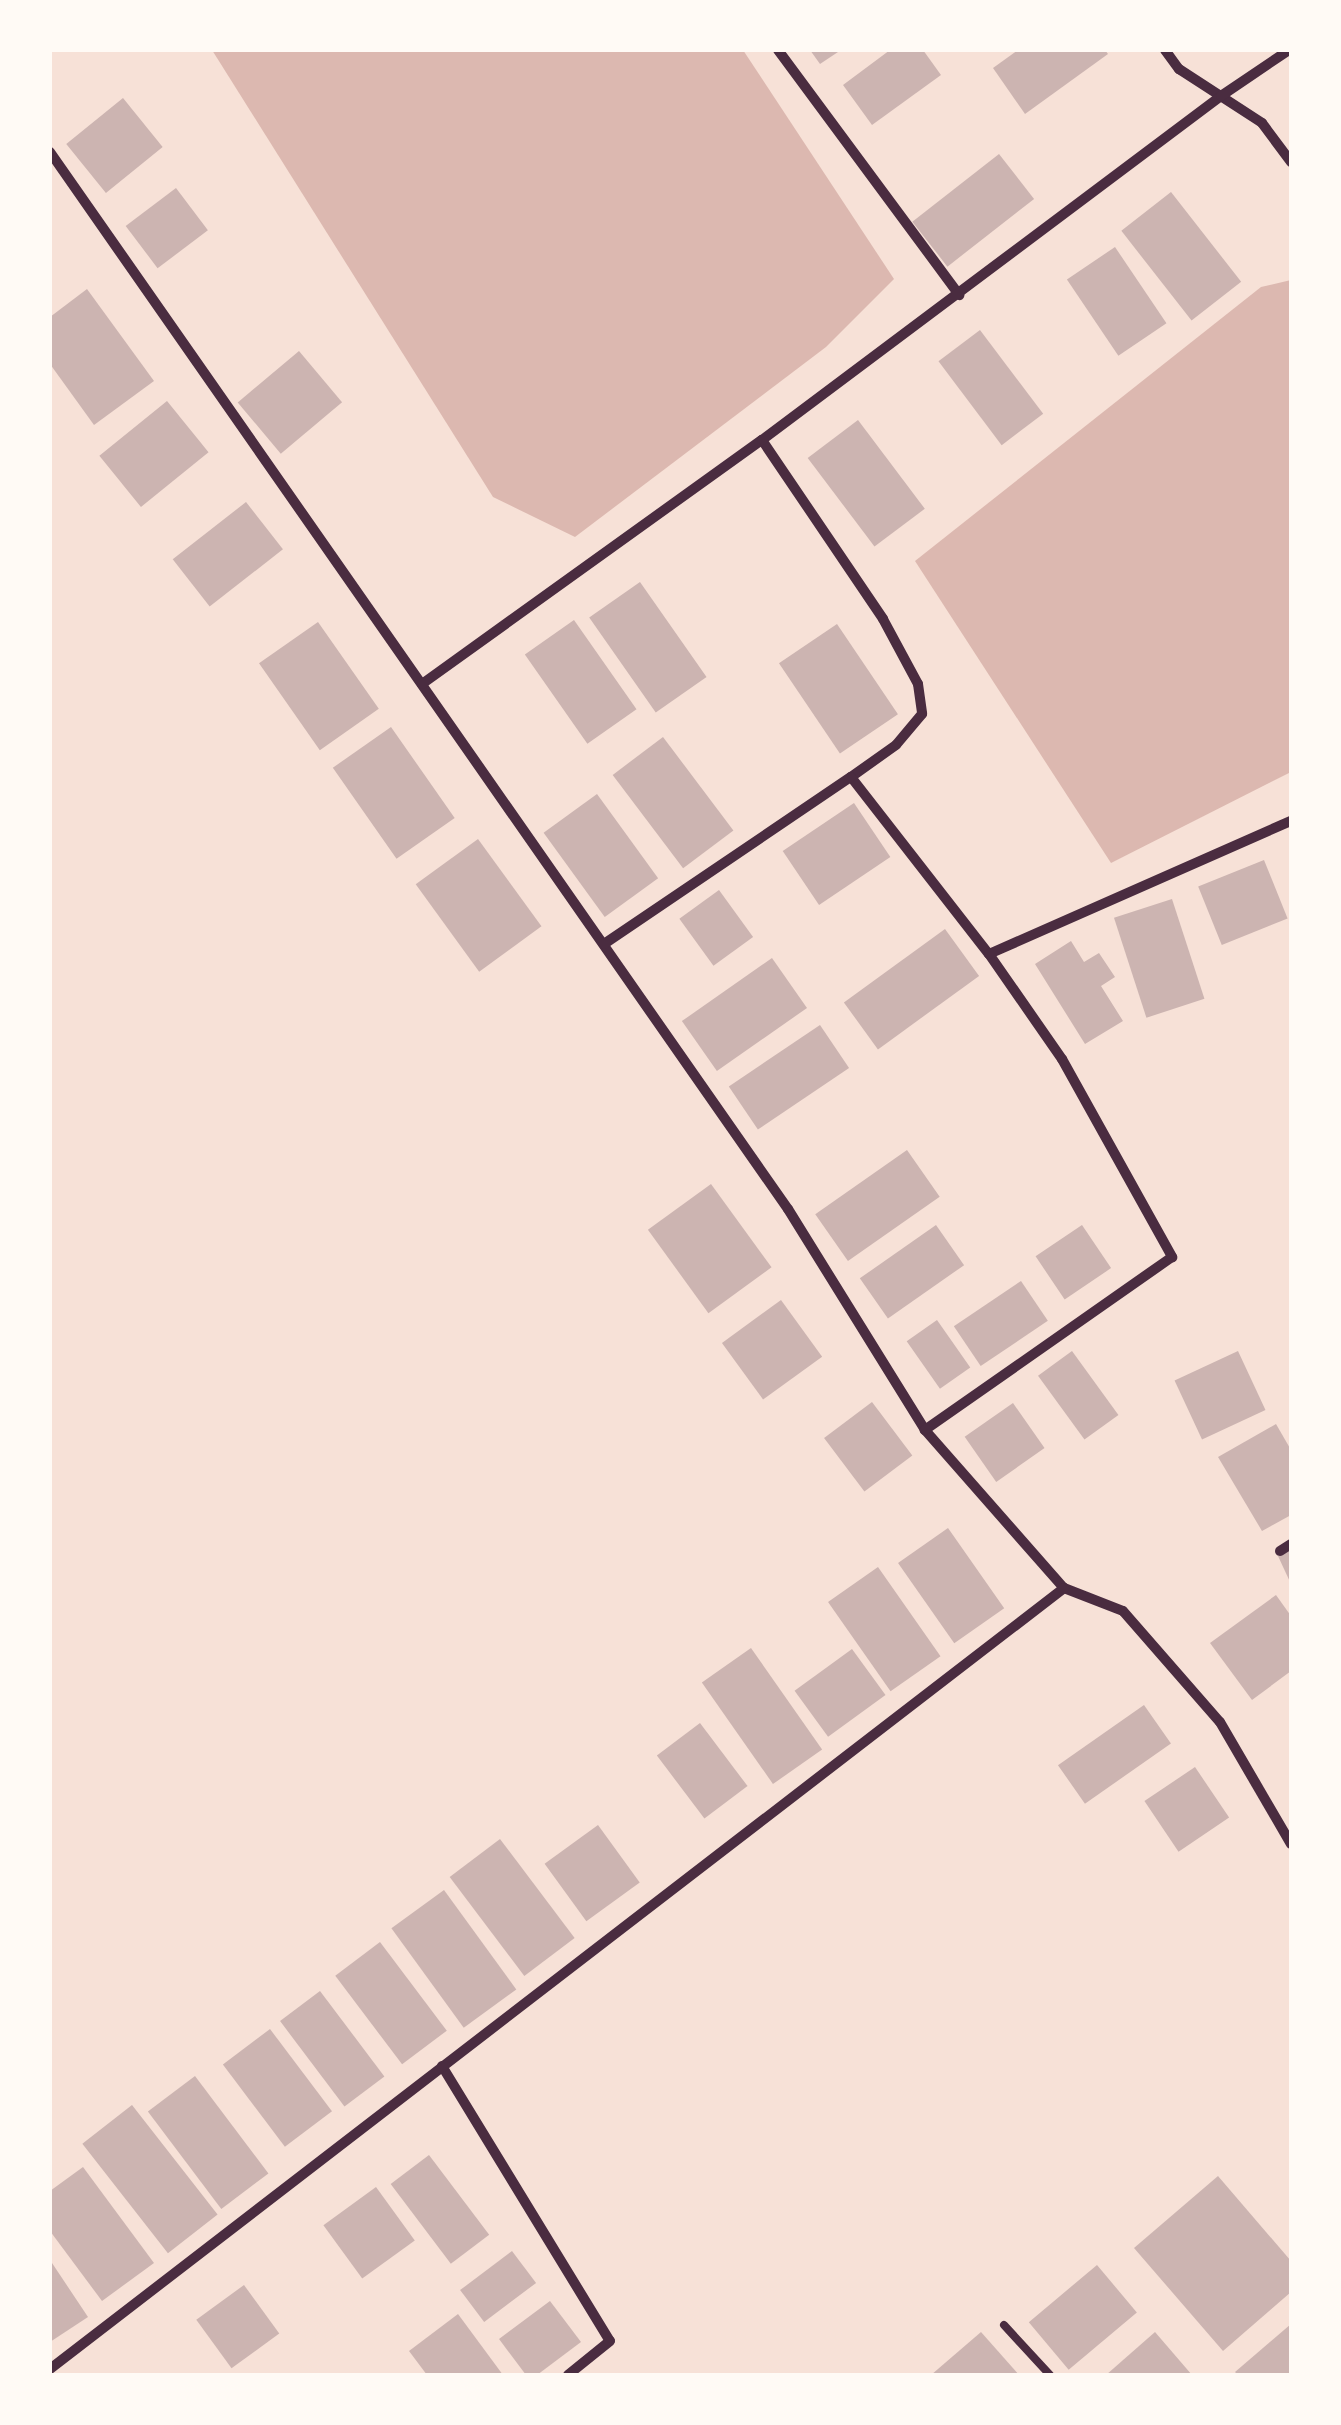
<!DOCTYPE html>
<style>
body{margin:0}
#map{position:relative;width:1341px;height:2425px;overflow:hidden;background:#f7e1d7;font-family:"Space Grotesk",sans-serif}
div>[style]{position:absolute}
.water>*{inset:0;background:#dcb8b0}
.building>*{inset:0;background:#ccb4b1;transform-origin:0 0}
.service>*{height:8px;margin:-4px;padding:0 4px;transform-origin:4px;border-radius:4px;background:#4a2c40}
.minor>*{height:10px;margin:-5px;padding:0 5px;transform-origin:5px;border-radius:5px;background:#4a2c40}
span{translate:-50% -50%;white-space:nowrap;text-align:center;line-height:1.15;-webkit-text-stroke:8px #fffaf5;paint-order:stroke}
.frame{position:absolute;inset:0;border:52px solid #fffaf5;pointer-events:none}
</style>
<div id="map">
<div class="water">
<i style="clip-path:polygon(212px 50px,743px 50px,894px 279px,826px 347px,575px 537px,493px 497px)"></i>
<i style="clip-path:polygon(1291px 280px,1291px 772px,1111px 863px,915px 561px,1261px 287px)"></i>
</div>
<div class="building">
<i style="clip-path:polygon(810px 50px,841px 50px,820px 64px)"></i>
<i style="clip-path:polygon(890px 50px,923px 50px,941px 75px,872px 125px,843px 85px)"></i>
<i style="clip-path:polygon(1018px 50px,1105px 50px,1108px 54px,1025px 114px,993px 68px)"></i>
<i style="left:123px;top:98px;width:63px;height:73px;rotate:51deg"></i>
<i style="left:999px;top:154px;width:57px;height:110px;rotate:52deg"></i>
<i style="left:176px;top:188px;width:53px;height:63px;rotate:53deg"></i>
<i style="left:1171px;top:192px;width:114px;height:63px;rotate:52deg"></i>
<i style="left:1115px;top:247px;width:92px;height:58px;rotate:56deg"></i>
<i style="clip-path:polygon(87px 289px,154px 381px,94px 425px,50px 364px,50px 317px)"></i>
<i style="left:980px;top:330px;width:105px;height:52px;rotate:53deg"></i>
<i style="left:299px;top:351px;width:67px;height:80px;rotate:50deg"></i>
<i style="left:167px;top:401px;width:66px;height:87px;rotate:51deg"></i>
<i style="left:858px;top:420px;width:111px;height:63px;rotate:53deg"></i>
<i style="left:246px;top:502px;width:60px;height:93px;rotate:52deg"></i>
<i style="left:640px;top:582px;width:116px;height:62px;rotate:55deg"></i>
<i style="left:574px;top:620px;width:109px;height:60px;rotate:55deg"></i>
<i style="left:318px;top:622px;width:106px;height:72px;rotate:55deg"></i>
<i style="left:837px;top:624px;width:109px;height:70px;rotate:56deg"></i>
<i style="left:391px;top:727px;width:111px;height:71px;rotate:55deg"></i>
<i style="left:663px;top:737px;width:117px;height:63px;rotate:53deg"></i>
<i style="left:597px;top:794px;width:104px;height:66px;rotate:54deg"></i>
<i style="left:854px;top:803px;width:65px;height:86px;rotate:56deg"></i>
<i style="left:478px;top:839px;width:108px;height:77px;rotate:54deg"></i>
<i style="left:1264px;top:860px;width:63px;height:71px;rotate:68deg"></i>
<i style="left:719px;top:890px;width:58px;height:49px;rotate:54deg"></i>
<i style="left:1172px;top:899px;width:105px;height:61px;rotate:72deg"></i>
<i style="left:945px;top:929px;width:58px;height:125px;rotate:54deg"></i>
<i style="clip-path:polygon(1071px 941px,1084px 962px,1099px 953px,1115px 977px,1101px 986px,1123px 1021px,1085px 1044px,1035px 964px)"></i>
<i style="left:772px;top:958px;width:61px;height:110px;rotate:55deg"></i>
<i style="left:820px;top:1025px;width:52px;height:110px;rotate:56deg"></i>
<i style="left:907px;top:1150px;width:57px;height:112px;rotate:55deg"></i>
<i style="left:711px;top:1184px;width:103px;height:78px;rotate:54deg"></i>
<i style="left:936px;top:1225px;width:49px;height:93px;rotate:55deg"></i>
<i style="left:1082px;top:1225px;width:52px;height:56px;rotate:56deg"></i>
<i style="left:1021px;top:1281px;width:48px;height:81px;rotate:56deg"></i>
<i style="left:781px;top:1300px;width:70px;height:73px;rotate:54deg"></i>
<i style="left:937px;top:1320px;width:58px;height:37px;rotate:55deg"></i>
<i style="left:1072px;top:1351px;width:79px;height:42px;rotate:54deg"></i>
<i style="left:1238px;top:1351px;width:65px;height:70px;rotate:65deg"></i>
<i style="left:872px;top:1402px;width:67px;height:60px;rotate:53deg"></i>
<i style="left:1013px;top:1403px;width:55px;height:59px;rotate:55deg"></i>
<i style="clip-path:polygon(1276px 1424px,1291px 1450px,1291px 1515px,1262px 1531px,1218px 1457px)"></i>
<i style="left:948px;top:1528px;width:98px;height:61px;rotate:55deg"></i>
<i style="clip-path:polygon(1291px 1550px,1291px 1584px,1278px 1556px)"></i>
<i style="left:878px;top:1567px;width:109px;height:61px;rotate:55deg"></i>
<i style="clip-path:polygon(1276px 1595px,1291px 1616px,1291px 1671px,1252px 1700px,1210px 1643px)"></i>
<i style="left:751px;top:1648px;width:124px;height:60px;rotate:55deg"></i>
<i style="left:852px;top:1649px;width:57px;height:71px;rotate:54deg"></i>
<i style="left:1144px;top:1705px;width:47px;height:105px;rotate:55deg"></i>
<i style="left:700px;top:1723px;width:79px;height:54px;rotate:53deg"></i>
<i style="left:1195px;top:1767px;width:61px;height:61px;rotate:56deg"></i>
<i style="left:598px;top:1825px;width:71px;height:66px;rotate:54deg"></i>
<i style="left:500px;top:1839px;width:124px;height:63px;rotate:53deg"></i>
<i style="left:444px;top:1890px;width:123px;height:65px;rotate:54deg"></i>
<i style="left:380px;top:1942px;width:111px;height:56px;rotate:53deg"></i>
<i style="left:320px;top:1991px;width:107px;height:50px;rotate:53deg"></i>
<i style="left:270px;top:2029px;width:103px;height:59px;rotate:53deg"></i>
<i style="left:195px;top:2076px;width:122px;height:59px;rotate:53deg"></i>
<i style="left:132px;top:2105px;width:139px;height:63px;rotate:52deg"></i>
<i style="left:429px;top:2155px;width:100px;height:48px;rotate:53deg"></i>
<i style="clip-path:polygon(83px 2167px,154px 2263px,102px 2301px,50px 2231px,50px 2191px)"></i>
<i style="clip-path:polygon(1218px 2176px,1291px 2261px,1291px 2292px,1223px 2351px,1134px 2248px)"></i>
<i style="left:376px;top:2187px;width:66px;height:65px;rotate:54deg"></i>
<i style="left:512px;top:2251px;width:40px;height:65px;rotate:53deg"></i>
<i style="clip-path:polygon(50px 2260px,88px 2317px,50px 2342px)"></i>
<i style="left:1097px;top:2265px;width:62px;height:89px;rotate:50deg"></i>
<i style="left:244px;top:2285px;width:60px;height:59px;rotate:54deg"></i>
<i style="clip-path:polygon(550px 2301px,581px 2342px,537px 2375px,526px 2375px,499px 2339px)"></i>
<i style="clip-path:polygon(458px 2314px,503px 2375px,427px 2375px,409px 2351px)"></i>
<i style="clip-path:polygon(1291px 2324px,1291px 2375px,1238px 2375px,1235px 2372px)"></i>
<i style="clip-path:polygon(981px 2332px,1019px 2375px,931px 2375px)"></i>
<i style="clip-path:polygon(1155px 2332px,1192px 2375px,1106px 2375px)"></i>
</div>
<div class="service">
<i style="left:1004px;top:2325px;width:68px;rotate:47.4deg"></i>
</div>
<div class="minor">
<i style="left:778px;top:50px;width:305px;rotate:53.5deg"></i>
<i style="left:1165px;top:50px;width:24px;rotate:54deg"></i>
<i style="left:1179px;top:69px;width:99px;rotate:33deg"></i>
<i style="left:1262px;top:123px;width:49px;rotate:53.4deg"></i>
<i style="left:50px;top:152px;width:1289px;rotate:55.08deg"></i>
<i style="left:788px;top:1209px;width:260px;rotate:58.2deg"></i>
<i style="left:925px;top:1430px;width:210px;rotate:48.7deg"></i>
<i style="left:1064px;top:1588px;width:63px;rotate:21.3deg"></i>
<i style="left:1123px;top:1611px;width:147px;rotate:48.9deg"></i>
<i style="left:1220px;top:1722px;width:141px;rotate:59.8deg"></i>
<i style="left:762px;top:440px;width:216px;rotate:55.9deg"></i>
<i style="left:883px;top:619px;width:74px;rotate:61.7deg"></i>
<i style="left:918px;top:684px;width:30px;rotate:82deg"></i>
<i style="left:922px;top:714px;width:40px;rotate:130deg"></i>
<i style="left:896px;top:745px;width:55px;rotate:144.6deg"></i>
<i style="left:851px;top:777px;width:224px;rotate:52.1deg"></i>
<i style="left:989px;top:954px;width:128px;rotate:55.2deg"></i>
<i style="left:1062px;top:1059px;width:227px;rotate:60.9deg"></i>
<i style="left:1172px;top:1257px;width:302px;rotate:145deg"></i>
<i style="left:422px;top:684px;width:418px;rotate:-35.7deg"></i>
<i style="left:762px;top:440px;width:574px;rotate:-36.85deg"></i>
<i style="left:1221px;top:96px;width:82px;rotate:-34.1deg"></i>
<i style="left:604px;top:944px;width:298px;rotate:-34.1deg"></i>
<i style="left:989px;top:954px;width:330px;rotate:-23.8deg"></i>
<i style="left:1280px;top:1551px;width:13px;rotate:-32deg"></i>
<i style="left:442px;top:2066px;width:322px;rotate:58.6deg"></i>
<i style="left:610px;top:2341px;width:54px;rotate:141deg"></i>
<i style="left:50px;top:2369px;width:1280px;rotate:-37.6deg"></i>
</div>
<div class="frame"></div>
</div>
